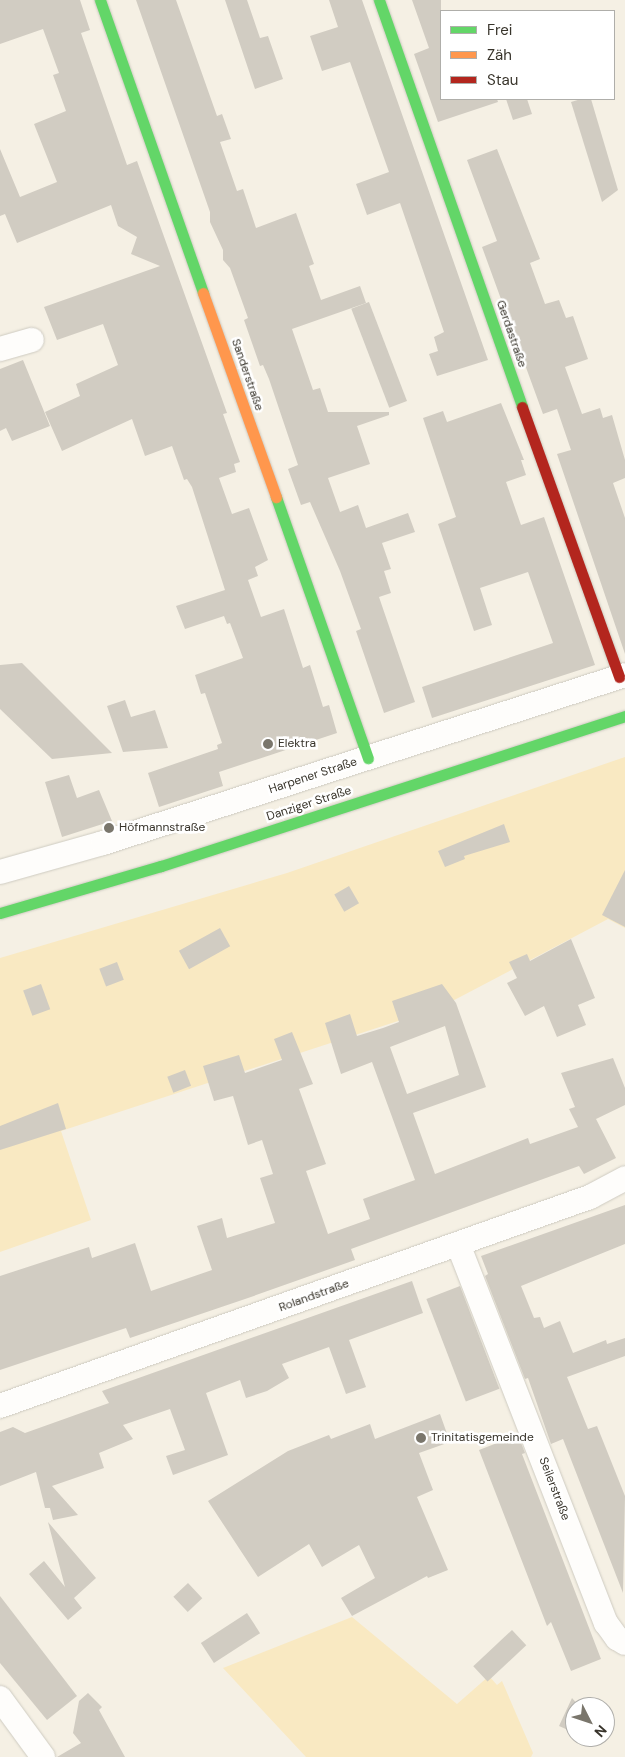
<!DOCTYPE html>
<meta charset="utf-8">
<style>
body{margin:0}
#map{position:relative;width:625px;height:1757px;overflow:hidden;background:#f5f0e4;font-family:"DM Sans",sans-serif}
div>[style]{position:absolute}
.green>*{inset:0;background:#f9e9c2}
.building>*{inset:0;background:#d1ccc2;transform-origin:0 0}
.roads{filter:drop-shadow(0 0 1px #cecbc1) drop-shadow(0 0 1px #cecbc1)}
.street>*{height:24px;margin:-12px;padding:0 12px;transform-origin:12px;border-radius:12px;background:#fefdfb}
.fast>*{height:11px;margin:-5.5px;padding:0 5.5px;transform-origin:5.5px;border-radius:5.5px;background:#63d668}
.slow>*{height:11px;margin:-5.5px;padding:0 5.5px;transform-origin:5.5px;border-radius:5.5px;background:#ff974d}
.jam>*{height:11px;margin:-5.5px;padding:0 5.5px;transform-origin:5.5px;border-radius:5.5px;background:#b3261e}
.dots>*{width:14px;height:14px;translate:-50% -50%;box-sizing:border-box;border:2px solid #fff;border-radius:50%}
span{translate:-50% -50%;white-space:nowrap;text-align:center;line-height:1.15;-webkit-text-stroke:5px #fff;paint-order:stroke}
.street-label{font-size:12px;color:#38342b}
.poi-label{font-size:12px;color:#38342b}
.left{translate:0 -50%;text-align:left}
.legend{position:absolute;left:440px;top:10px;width:175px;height:90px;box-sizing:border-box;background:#fff;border:1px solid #afaeaa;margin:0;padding:6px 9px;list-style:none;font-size:15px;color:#38342b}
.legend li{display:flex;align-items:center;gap:10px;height:25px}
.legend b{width:25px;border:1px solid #afaeaa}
.north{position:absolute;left:565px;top:1697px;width:50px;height:50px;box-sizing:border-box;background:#fff;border:1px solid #afaeaa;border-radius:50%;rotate:131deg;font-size:14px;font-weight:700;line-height:20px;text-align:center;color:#38342b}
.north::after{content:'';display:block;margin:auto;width:18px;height:22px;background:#7a766c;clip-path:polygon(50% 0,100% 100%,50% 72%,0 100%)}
</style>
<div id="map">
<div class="green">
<i style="clip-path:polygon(625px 757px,625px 928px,608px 919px,441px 1007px,61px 1131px,91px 1220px,0 1252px,0 958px,287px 873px)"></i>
<i style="clip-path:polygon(352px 1617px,457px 1704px,489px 1676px,497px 1685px,502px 1681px,533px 1753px,531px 1757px,306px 1757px,223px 1668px)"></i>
</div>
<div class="building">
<i style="clip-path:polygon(0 0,80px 0,90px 30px,81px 33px,127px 165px,137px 161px,227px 413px,223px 414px,240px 462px,234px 464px,236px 472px,219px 478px,232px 514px,249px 508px,268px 560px,255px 567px,258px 576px,248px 580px,261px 617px,284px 609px,303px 668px,310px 665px,323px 707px,329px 705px,337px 733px,219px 772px,223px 786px,159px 807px,148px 773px,218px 749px,217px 745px,222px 743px,205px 693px,201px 694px,195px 675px,243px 658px,230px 623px,227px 624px,224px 616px,185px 629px,176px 606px,225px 590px,192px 487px,187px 479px,184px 480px,172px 446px,145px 456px,132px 419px,62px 451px,45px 412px,80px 396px,76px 384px,118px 365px,103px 324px,57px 340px,44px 307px,160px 266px,131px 254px,137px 237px,118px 226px,111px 205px,17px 243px,5px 214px,0 216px,0 149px,20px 197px,57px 182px,34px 124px,66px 111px,53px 75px,59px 73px,43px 29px,0 44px)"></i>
<i style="clip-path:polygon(136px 0,176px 0,217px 116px,222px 114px,231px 139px,220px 142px,237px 191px,243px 189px,256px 228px,296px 213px,314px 264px,309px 266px,321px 300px,360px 286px,366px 303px,292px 329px,313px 390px,320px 388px,328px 412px,389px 412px,389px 415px,357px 426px,370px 464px,328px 478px,340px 512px,358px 505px,366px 528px,408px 513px,415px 532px,382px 543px,391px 569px,384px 571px,391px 593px,379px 597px,415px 702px,384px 713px,356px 631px,361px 629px,340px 571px,310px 502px,301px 505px,288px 469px,298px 465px,269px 379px,263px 365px,260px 366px,244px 320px,248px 318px,243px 304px,230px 268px,223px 260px,223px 250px,210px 222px,210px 212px)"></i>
<i style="clip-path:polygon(225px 0,247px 0,260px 38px,268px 36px,283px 79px,255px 89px)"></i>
<i style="clip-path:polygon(329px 0,362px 0,488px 360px,437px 376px,429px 354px,438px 351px,434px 337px,444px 332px,400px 203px,367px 215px,356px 184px,389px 172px,350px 62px,322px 71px,310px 36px,338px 27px)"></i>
<i style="clip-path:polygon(412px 0,441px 0,441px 99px,497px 99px,498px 102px,438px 122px,414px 54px,429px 48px)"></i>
<i style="clip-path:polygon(506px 99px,527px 99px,532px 114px,513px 120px)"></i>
<i style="clip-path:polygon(581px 99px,591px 99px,618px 190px,602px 202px,571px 102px)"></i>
<i style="clip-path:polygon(497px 149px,540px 259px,530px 263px,545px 304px,559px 300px,566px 318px,573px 316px,588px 359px,565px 367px,582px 414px,600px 408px,603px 418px,612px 415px,625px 460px,625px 478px,613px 483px,625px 518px,625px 654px,557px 454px,571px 450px,557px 409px,543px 414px,482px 247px,497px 241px,467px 160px)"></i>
<i style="left:369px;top:302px;width:106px;height:19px;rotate:69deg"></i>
<i style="clip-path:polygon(23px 360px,50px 426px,12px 441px,6px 428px,0 431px,0 369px)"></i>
<i style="clip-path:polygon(501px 403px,524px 460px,521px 460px,526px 475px,506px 482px,521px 525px,544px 517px,595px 665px,432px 718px,422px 687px,553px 643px,528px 572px,480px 588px,492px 625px,474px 631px,438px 524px,456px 517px,423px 418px,443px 411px,447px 422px)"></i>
<i style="clip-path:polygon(22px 663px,112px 753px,52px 759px,0 709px,0 665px)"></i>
<i style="clip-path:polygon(125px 700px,131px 717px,155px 710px,168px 748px,123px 752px,107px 706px)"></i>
<i style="clip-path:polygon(69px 775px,77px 798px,99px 790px,112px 821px,62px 837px,45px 782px)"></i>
<i style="clip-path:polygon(504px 824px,510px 842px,464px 856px,465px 859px,445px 867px,438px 851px)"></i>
<i style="clip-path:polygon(625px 870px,625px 927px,602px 915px)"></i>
<i style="left:349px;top:886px;width:20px;height:17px;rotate:60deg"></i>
<i style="left:220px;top:928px;width:21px;height:47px;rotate:61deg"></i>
<i style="clip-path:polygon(571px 939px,595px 998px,578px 1005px,586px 1025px,557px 1037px,544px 1006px,525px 1016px,507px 983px,517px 978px,509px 962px,527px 954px,530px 961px)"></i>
<i style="left:117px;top:962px;width:19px;height:19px;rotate:69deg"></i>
<i style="left:41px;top:984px;width:27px;height:19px;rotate:70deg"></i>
<i style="clip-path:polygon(evenodd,442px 984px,456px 1003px,486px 1087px,413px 1113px,435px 1174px,528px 1138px,530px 1144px,578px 1127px,569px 1109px,575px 1107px,561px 1073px,613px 1058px,625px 1088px,625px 1105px,596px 1119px,616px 1158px,584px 1174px,579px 1166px,351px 1249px,355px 1260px,248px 1298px,130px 1338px,126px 1328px,0 1370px,0 1276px,89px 1247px,92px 1258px,135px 1243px,151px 1291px,212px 1270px,197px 1226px,222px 1218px,227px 1238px,275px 1223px,260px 1178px,273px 1174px,262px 1140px,248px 1145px,233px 1096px,214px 1101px,203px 1066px,239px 1055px,245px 1073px,282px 1060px,274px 1039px,292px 1032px,313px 1084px,299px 1089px,326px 1164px,306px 1171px,328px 1234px,370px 1219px,363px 1199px,415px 1180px,372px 1062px,341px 1074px,325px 1023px,350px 1014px,357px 1036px,383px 1028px,399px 1022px,392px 1001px,442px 984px,445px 1026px,459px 1075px,407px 1094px,390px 1047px,445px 1026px)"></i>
<i style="left:185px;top:1070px;width:17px;height:19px;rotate:69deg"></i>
<i style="clip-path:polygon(58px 1103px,66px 1129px,0 1150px,0 1126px)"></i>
<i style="clip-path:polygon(625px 1205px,625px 1244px,521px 1286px,534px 1318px,540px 1317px,544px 1328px,560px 1321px,573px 1353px,606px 1340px,607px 1344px,625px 1338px,625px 1356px,567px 1377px,588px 1429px,597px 1426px,625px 1496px,623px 1593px,563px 1439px,551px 1444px,528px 1378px,525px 1379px,485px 1276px,488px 1274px,481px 1256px)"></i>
<i style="clip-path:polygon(412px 1281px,423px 1313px,349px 1340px,366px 1387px,346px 1394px,329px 1347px,282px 1364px,289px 1378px,267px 1391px,246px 1398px,240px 1380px,206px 1393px,228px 1455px,173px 1475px,166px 1456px,185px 1450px,170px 1409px,123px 1425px,133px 1439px,99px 1453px,104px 1468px,52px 1486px,78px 1515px,53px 1520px,50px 1508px,45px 1508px,36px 1472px,0 1486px,0 1432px,13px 1427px,25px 1433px,109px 1403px,102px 1391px)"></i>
<i style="left:460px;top:1286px;width:110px;height:36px;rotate:69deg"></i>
<i style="clip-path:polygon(440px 1414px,450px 1442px,419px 1453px,433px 1490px,417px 1497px,448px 1570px,428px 1578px,427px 1576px,352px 1616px,341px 1598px,375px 1578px,359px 1545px,322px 1567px,309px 1544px,258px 1577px,208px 1501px,288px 1451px,329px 1435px,331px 1439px,370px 1424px,375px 1439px)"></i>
<i style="clip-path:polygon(518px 1435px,525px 1453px,522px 1454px,601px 1659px,571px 1671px,551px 1622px,547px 1626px,479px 1450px)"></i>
<i style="clip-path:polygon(48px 1522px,96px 1578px,74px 1598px,82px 1608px,68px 1620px,29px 1574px,44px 1561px,65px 1587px)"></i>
<i style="left:188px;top:1583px;width:21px;height:20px;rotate:47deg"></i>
<i style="clip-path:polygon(0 1596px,77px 1696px,47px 1720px,0 1663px)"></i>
<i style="left:247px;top:1613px;width:24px;height:55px;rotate:57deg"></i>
<i style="left:512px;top:1630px;width:21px;height:53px;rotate:47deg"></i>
<i style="clip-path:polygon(88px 1693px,102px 1707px,99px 1710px,125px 1757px,57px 1757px,81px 1743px,73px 1733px,79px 1701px)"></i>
<i style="clip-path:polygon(572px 1698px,580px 1707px,575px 1707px,575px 1733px,559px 1726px)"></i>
</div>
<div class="roads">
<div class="street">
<i style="left:0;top:349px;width:33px;rotate:-16deg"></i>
<i style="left:0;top:872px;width:107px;rotate:-15.7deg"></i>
<i style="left:103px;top:843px;width:548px;rotate:-17.84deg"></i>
<i style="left:458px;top:1244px;width:407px;rotate:68.7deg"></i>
<i style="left:606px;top:1623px;width:19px;rotate:54deg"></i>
<i style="left:617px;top:1638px;width:9px;rotate:32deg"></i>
<i style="left:0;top:1406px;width:626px;rotate:-19.51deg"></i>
<i style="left:590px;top:1197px;width:40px;rotate:-28deg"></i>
<i style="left:0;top:1698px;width:73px;rotate:53.9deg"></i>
</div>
<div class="fast">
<i style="left:100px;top:0;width:311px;rotate:70.6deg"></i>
<i style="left:379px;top:0;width:431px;rotate:70.6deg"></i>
<i style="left:276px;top:497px;width:277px;rotate:70.6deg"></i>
<i style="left:0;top:913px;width:168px;rotate:-16.3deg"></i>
<i style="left:161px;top:866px;width:488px;rotate:-17.9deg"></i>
</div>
<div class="slow">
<i style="left:203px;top:293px;width:217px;rotate:70.3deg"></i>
</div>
<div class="jam">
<i style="left:522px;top:407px;width:287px;rotate:70.2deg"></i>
</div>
</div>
<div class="dots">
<i style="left:268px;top:744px;background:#7a766c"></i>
<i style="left:109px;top:828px;background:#7a766c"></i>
<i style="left:421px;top:1438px;background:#7a766c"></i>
</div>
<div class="street-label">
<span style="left:511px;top:334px;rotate:71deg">Gerdastraße</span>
<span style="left:247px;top:375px;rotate:71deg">Sanderstraße</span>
<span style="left:313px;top:776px;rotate:-18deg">Harpener Straße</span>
<span style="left:309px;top:804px;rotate:-18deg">Danziger Straße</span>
<span style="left:314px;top:1296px;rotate:-20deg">Rolandstraße</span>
<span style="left:554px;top:1489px;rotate:69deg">Seilerstraße</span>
</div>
<div class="poi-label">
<span class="left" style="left:278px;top:744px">Elektra</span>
<span class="left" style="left:119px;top:828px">Höfmannstraße</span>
<span class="left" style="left:431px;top:1438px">Trinitatisgemeinde</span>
</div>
<ul class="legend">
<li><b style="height:6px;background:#63d668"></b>Frei</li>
<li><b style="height:6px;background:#ff974d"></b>Zäh</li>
<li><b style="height:6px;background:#b3261e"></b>Stau</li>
</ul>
<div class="north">N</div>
</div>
